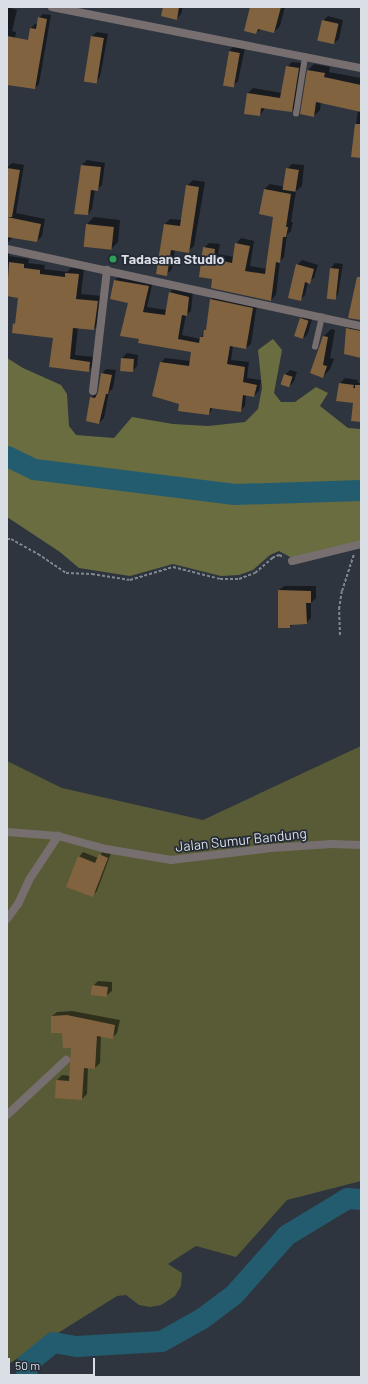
<!DOCTYPE html>
<style>
body{margin:0}
#map{position:relative;width:368px;height:1384px;overflow:hidden;background:#2e353f;font-family:Barlow,sans-serif}
div>[style]{position:absolute}
.green>*{inset:0;background:#585b36}
.forest>*{inset:0;background:#696d40}
.shadow>*{inset:0;background:#0007}
.river>*{height:21px;margin:-10.5px;padding:0 10.5px;transform-origin:10.5px;border-radius:10.5px;background:#245c6f}
.building>*{inset:0;background:#82633f;transform-origin:0 0}
.path>*{height:2px;margin-top:-1px;transform-origin:0;background:repeating-linear-gradient(90deg,#828890 0 3px,transparent 0 5px)}
.service>*{height:5.5px;margin:-2.75px;padding:0 2.75px;transform-origin:2.75px;border-radius:2.75px;background:#776f6f}
.minor>*{height:8px;margin:-4px;padding:0 4px;transform-origin:4px;border-radius:4px;background:#776f6f}
.dots>*{width:11px;height:11px;translate:-50% -50%;box-sizing:border-box;border:2px solid #252b35;border-radius:50%}
span{translate:-50% -50%;white-space:nowrap;text-align:center;line-height:1.15;-webkit-text-stroke:3.5px #252b35;paint-order:stroke}
.poi-label{font-size:14px;color:#dadfe6;font-weight:700}
.left{translate:0 -50%;text-align:left}
.street-label{font-size:14px;color:#dadfe6}
.frame{position:absolute;inset:0;border:8px solid #dadfe6;pointer-events:none}
.scale{position:absolute;left:8px;top:1358px;width:87px;height:18px;box-sizing:border-box;border:2px solid #dadfe6;border-top:0;padding-left:5px;font-size:12px;line-height:14px;white-space:nowrap;color:#dadfe6;-webkit-text-stroke:3px #252b35;paint-order:stroke}
</style>
<div id="map">
<div class="green">
<i style="clip-path:polygon(361px 746px,361px 1181px,287px 1200px,236px 1257px,196px 1246px,168px 1264px,182px 1273px,181px 1286px,175px 1296px,161px 1305px,150px 1307px,139px 1305px,126px 1295px,117px 1296px,7px 1365px,7px 761px,62px 788px,203px 820px)"></i>
</div>
<div class="forest">
<i style="clip-path:polygon(273px 339px,282px 350px,274px 393px,281px 402px,295px 402px,316px 387px,328px 393px,320px 406px,348px 428px,361px 429px,361px 541px,292px 558px,279px 551px,270px 555px,253px 570px,239px 575px,221px 576px,173px 564px,130px 576px,79px 568px,60px 552px,7px 517px,7px 358px,23px 368px,61px 385px,67px 394px,69px 426px,76px 435px,114px 438px,132px 417px,173px 424px,208px 426px,245px 422px,258px 409px,262px 388px,258px 350px)"></i>
</div>
<div class="shadow">
<i style="clip-path:polygon(7px 7px,17px 10px,12px 31px,16px 32px,7px 87px)"></i>
<i style="clip-path:polygon(164px 7px,183px 7px,181px 14px,177px 19px)"></i>
<i style="clip-path:polygon(251px 7px,285px 7px,280px 26px,274px 32px,261px 29px,256px 33px)"></i>
<i style="clip-path:polygon(43px 14px,51px 15px,39px 84px,35px 88px,22px 86px,31px 28px,35px 24px,38px 24px,39px 18px)"></i>
<i style="clip-path:polygon(328px 16px,343px 20px,339px 39px,334px 43px,323px 21px)"></i>
<i style="clip-path:polygon(97px 32px,108px 34px,100px 77px,95px 82px,92px 36px)"></i>
<i style="clip-path:polygon(234px 46px,245px 48px,238px 81px,233px 86px,223px 84px,229px 51px)"></i>
<i style="clip-path:polygon(292px 62px,303px 63px,297px 106px,292px 111px,265px 107px,264px 110px,260px 115px,248px 93px,253px 88px,282px 93px,287px 67px)"></i>
<i style="clip-path:polygon(314px 64px,330px 67px,329px 72px,361px 78px,361px 157px,352px 156px,358px 110px,321px 102px,320px 110px,314px 116px,308px 70px)"></i>
<i style="clip-path:polygon(87px 160px,105px 163px,102px 185px,97px 190px,95px 190px,92px 209px,88px 214px,76px 213px,82px 165px)"></i>
<i style="clip-path:polygon(12px 163px,24px 165px,16px 213px,45px 219px,42px 236px,37px 241px,13px 237px,7px 243px,7px 168px)"></i>
<i style="clip-path:polygon(292px 164px,304px 165px,302px 186px,296px 191px,291px 222px,293px 222px,291px 231px,287px 235px,284px 257px,280px 261px,276px 295px,271px 300px,213px 278px,204px 248px,209px 243px,220px 244px,218px 254px,234px 257px,236px 244px,241px 238px,254px 241px,250px 266px,267px 269px,274px 216px,264px 189px,270px 184px,285px 187px,287px 169px)"></i>
<i style="clip-path:polygon(193px 180px,205px 182px,194px 246px,188px 251px,175px 249px,172px 269px,166px 275px,165px 224px,170px 219px,182px 220px,187px 186px)"></i>
<i style="clip-path:polygon(94px 217px,120px 220px,118px 242px,111px 249px,87px 224px)"></i>
<i style="clip-path:polygon(7px 244px,10px 249px,9px 256px,29px 259px,28px 263px,45px 265px,44px 269px,67px 272px,71px 268px,84px 269px,81px 294px,102px 296px,99px 324px,94px 329px,78px 327px,75px 355px,95px 357px,93px 366px,88px 371px,50px 366px,54px 337px,14px 324px,16px 322px,19px 297px,7px 295px)"></i>
<i style="clip-path:polygon(302px 260px,318px 265px,314px 278px,308px 282px,305px 295px,300px 300px,297px 265px)"></i>
<i style="clip-path:polygon(335px 263px,343px 264px,338px 294px,334px 299px,331px 268px)"></i>
<i style="clip-path:polygon(119px 276px,153px 281px,147px 307px,167px 310px,170px 292px,174px 288px,193px 292px,191px 311px,186px 315px,182px 335px,200px 339px,207px 328px,211px 299px,216px 295px,257px 304px,251px 344px,246px 348px,233px 346px,231px 360px,249px 362px,247px 378px,261px 380px,259px 391px,254px 396px,246px 394px,245px 406px,240px 411px,213px 408px,209px 414px,180px 403px,161px 363px,165px 358px,191px 361px,192px 351px,129px 302px,115px 280px)"></i>
<i style="clip-path:polygon(305px 314px,313px 316px,308px 333px,304px 338px,301px 319px)"></i>
<i style="clip-path:polygon(353px 323px,361px 325px,361px 358px,347px 329px)"></i>
<i style="clip-path:polygon(331px 329px,335px 330px,330px 358px,334px 359px,330px 369px,323px 377px,312px 373px,324px 336px)"></i>
<i style="clip-path:polygon(127px 353px,138px 355px,137px 366px,132px 371px,122px 358px)"></i>
<i style="clip-path:polygon(106px 369px,116px 370px,113px 388px,109px 392px,104px 418px,99px 423px,91px 398px,96px 393px,99px 393px,102px 374px)"></i>
<i style="clip-path:polygon(290px 370px,297px 372px,294px 381px,290px 386px,285px 375px)"></i>
<i style="clip-path:polygon(345px 378px,358px 380px,358px 383px,361px 383px,361px 421px,354px 402px,337px 400px,340px 383px)"></i>
<i style="clip-path:polygon(284px 586px,316px 586px,316px 598px,311px 603px,311px 618px,306px 623px,293px 624px,290px 627px,279px 627px,279px 590px)"></i>
<i style="clip-path:polygon(104px 850px,111px 853px,97px 891px,92px 896px,79px 857px,83px 852px,98px 858px)"></i>
<i style="clip-path:polygon(98px 981px,112px 982px,112px 991px,107px 995px,93px 986px)"></i>
<i style="clip-path:polygon(72px 1011px,120px 1020px,117px 1033px,112px 1038px,101px 1036px,100px 1063px,95px 1068px,88px 1067px,87px 1094px,82px 1099px,57px 1080px,62px 1075px,71px 1076px,72px 1047px,52px 1016px,57px 1012px)"></i>
</div>
<div class="river">
<i style="left:7px;top:456px;width:30px;rotate:26deg"></i>
<i style="left:34px;top:469px;width:202px;rotate:7.1deg"></i>
<i style="left:234px;top:494px;width:127px;rotate:-1.8deg"></i>
<i style="left:26px;top:1377px;width:14px;rotate:-86deg"></i>
<i style="left:27px;top:1363px;width:33px;rotate:-39deg"></i>
<i style="left:53px;top:1342px;width:23px;rotate:10deg"></i>
<i style="left:76px;top:1346px;width:85px;rotate:-3.4deg"></i>
<i style="left:161px;top:1341px;width:47px;rotate:-29.3deg"></i>
<i style="left:202px;top:1318px;width:39px;rotate:-37deg"></i>
<i style="left:233px;top:1295px;width:80px;rotate:-48.5deg"></i>
<i style="left:286px;top:1235px;width:71px;rotate:-31.2deg"></i>
<i style="left:347px;top:1198px;width:14px;rotate:4deg"></i>
</div>
<div class="building">
<i style="clip-path:polygon(163px 7px,179px 7px,177px 20px,161px 16px)"></i>
<i style="clip-path:polygon(250px 7px,281px 7px,274px 33px,258px 29px,256px 34px,244px 31px)"></i>
<i style="clip-path:polygon(38px 17px,47px 19px,35px 89px,7px 85px,7px 36px,28px 40px,30px 28px,36px 29px)"></i>
<i style="left:322px;top:20px;width:17px;height:21px;rotate:13deg"></i>
<i style="left:91px;top:36px;width:13px;height:46px;rotate:9deg"></i>
<i style="left:229px;top:51px;width:11px;height:35px;rotate:10deg"></i>
<i style="clip-path:polygon(286px 66px,299px 68px,292px 112px,261px 108px,260px 116px,244px 114px,247px 93px,280px 98px)"></i>
<i style="clip-path:polygon(307px 70px,325px 73px,324px 77px,361px 85px,361px 112px,316px 102px,314px 117px,300px 114px)"></i>
<i style="clip-path:polygon(355px 124px,361px 124px,361px 158px,351px 157px)"></i>
<i style="clip-path:polygon(81px 165px,101px 167px,98px 191px,91px 190px,88px 215px,74px 214px)"></i>
<i style="clip-path:polygon(7px 168px,20px 170px,12px 217px,7px 217px)"></i>
<i style="left:286px;top:168px;width:13px;height:22px;rotate:9deg"></i>
<i style="clip-path:polygon(186px 185px,199px 187px,189px 253px,171px 250px,167px 276px,156px 274px,164px 224px,180px 226px)"></i>
<i style="clip-path:polygon(264px 189px,291px 194px,286px 227px,288px 227px,286px 237px,283px 237px,280px 263px,276px 262px,271px 301px,211px 288px,212px 279px,199px 277px,203px 247px,215px 249px,214px 259px,232px 263px,235px 243px,250px 246px,245px 271px,265px 274px,273px 217px,259px 214px)"></i>
<i style="clip-path:polygon(7px 217px,41px 224px,37px 242px,7px 237px)"></i>
<i style="left:86px;top:224px;width:28px;height:23px;rotate:6deg"></i>
<i style="clip-path:polygon(9px 262px,24px 264px,24px 268px,40px 270px,40px 274px,65px 277px,65px 273px,79px 274px,76px 299px,98px 301px,94px 330px,73px 328px,70px 359px,90px 362px,89px 372px,49px 367px,53px 338px,12px 333px,13px 323px,15px 324px,18px 298px,7px 296px)"></i>
<i style="clip-path:polygon(296px 264px,314px 269px,310px 284px,305px 282px,301px 301px,288px 298px)"></i>
<i style="left:330px;top:268px;width:9px;height:31px;rotate:6deg"></i>
<i style="clip-path:polygon(357px 277px,361px 277px,361px 320px,348px 318px)"></i>
<i style="clip-path:polygon(114px 280px,149px 286px,143px 312px,165px 315px,169px 292px,189px 297px,187px 316px,182px 315px,178px 339px,199px 343px,200px 337px,203px 337px,204px 330px,206px 330px,210px 299px,253px 308px,246px 349px,230px 346px,227px 364px,245px 367px,243px 382px,257px 385px,254px 397px,243px 395px,241px 412px,210px 408px,209px 415px,178px 411px,179px 404px,152px 396px,160px 362px,189px 366px,191px 352px,138px 343px,139px 339px,120px 336px,128px 303px,110px 299px)"></i>
<i style="left:300px;top:318px;width:9px;height:19px;rotate:18deg"></i>
<i style="clip-path:polygon(346px 328px,361px 331px,361px 358px,344px 354px)"></i>
<i style="clip-path:polygon(323px 336px,328px 337px,323px 365px,327px 366px,323px 378px,310px 373px)"></i>
<i style="left:121px;top:358px;width:13px;height:13px;rotate:4deg"></i>
<i style="clip-path:polygon(101px 373px,112px 375px,108px 394px,106px 394px,99px 424px,86px 421px,90px 397px,95px 398px,98px 392px)"></i>
<i style="left:284px;top:374px;width:9px;height:11px;rotate:18deg"></i>
<i style="clip-path:polygon(339px 383px,354px 385px,353px 388px,355px 388px,355px 385px,361px 385px,361px 422px,351px 421px,353px 403px,336px 401px)"></i>
<i style="clip-path:polygon(278px 590px,311px 591px,311px 603px,306px 603px,307px 624px,290px 625px,290px 628px,278px 628px)"></i>
<i style="clip-path:polygon(99px 854px,108px 858px,93px 897px,66px 887px,78px 856px,95px 863px)"></i>
<i style="left:92px;top:985px;width:16px;height:10px;rotate:7deg"></i>
<i style="clip-path:polygon(67px 1015px,115px 1025px,113px 1039px,97px 1036px,95px 1069px,84px 1068px,82px 1100px,55px 1098px,56px 1080px,69px 1081px,71px 1048px,63px 1048px,62px 1033px,51px 1033px,51px 1016px)"></i>
</div>
<div class="path">
<i style="left:7px;top:539px;width:4px"></i>
<i style="left:11px;top:539px;width:31px;rotate:29deg"></i>
<i style="left:38px;top:554px;width:34px;rotate:34deg"></i>
<i style="left:66px;top:573px;width:26px;rotate:2deg"></i>
<i style="left:92px;top:574px;width:38px;rotate:9deg"></i>
<i style="left:130px;top:580px;width:45px;rotate:-16.8deg"></i>
<i style="left:173px;top:567px;width:49px;rotate:14.3deg"></i>
<i style="left:220px;top:579px;width:19px"></i>
<i style="left:239px;top:579px;width:17px;rotate:-21deg"></i>
<i style="left:255px;top:573px;width:23px;rotate:-41deg"></i>
<i style="left:272px;top:558px;width:8px;rotate:-23deg"></i>
<i style="left:279px;top:555px;width:5px;rotate:22deg"></i>
<i style="left:340px;top:635px;width:26px;rotate:-92deg"></i>
<i style="left:339px;top:609px;width:18px;rotate:-81deg"></i>
<i style="left:342px;top:591px;width:38px;rotate:-72deg"></i>
</div>
<div class="service">
<i style="left:296px;top:114px;width:58px;rotate:-81deg"></i>
<i style="left:315px;top:347px;width:31px;rotate:-77deg"></i>
</div>
<div class="minor">
<i style="left:52px;top:7px;width:315px;rotate:11.2deg"></i>
<i style="left:7px;top:249px;width:362px;rotate:12.3deg"></i>
<i style="left:93px;top:391px;width:122px;rotate:-83.4deg"></i>
<i style="left:292px;top:561px;width:71px;rotate:-13.8deg"></i>
<i style="left:7px;top:832px;width:51px;rotate:4.5deg"></i>
<i style="left:58px;top:836px;width:50px;rotate:15.2deg"></i>
<i style="left:106px;top:849px;width:66px;rotate:9.6deg"></i>
<i style="left:171px;top:860px;width:101px;rotate:-6.8deg"></i>
<i style="left:271px;top:848px;width:61px;rotate:-3.8deg"></i>
<i style="left:332px;top:844px;width:29px;rotate:2deg"></i>
<i style="left:7px;top:919px;width:19px;rotate:-54deg"></i>
<i style="left:18px;top:904px;width:26px;rotate:-65deg"></i>
<i style="left:29px;top:880px;width:53px;rotate:-56.6deg"></i>
<i style="left:7px;top:1115px;width:81px;rotate:-43deg"></i>
</div>
<div class="dots">
<i style="left:113px;top:259px;background:#2e9e5b"></i>
</div>
<div class="poi-label">
<span class="left" style="left:121px;top:259px">Tadasana Studio</span>
</div>
<div class="street-label">
<span style="left:241px;top:840px;rotate:-6deg">Jalan Sumur Bandung</span>
</div>
<div class="frame"></div>
<div class="scale">50 m</div>
</div>
